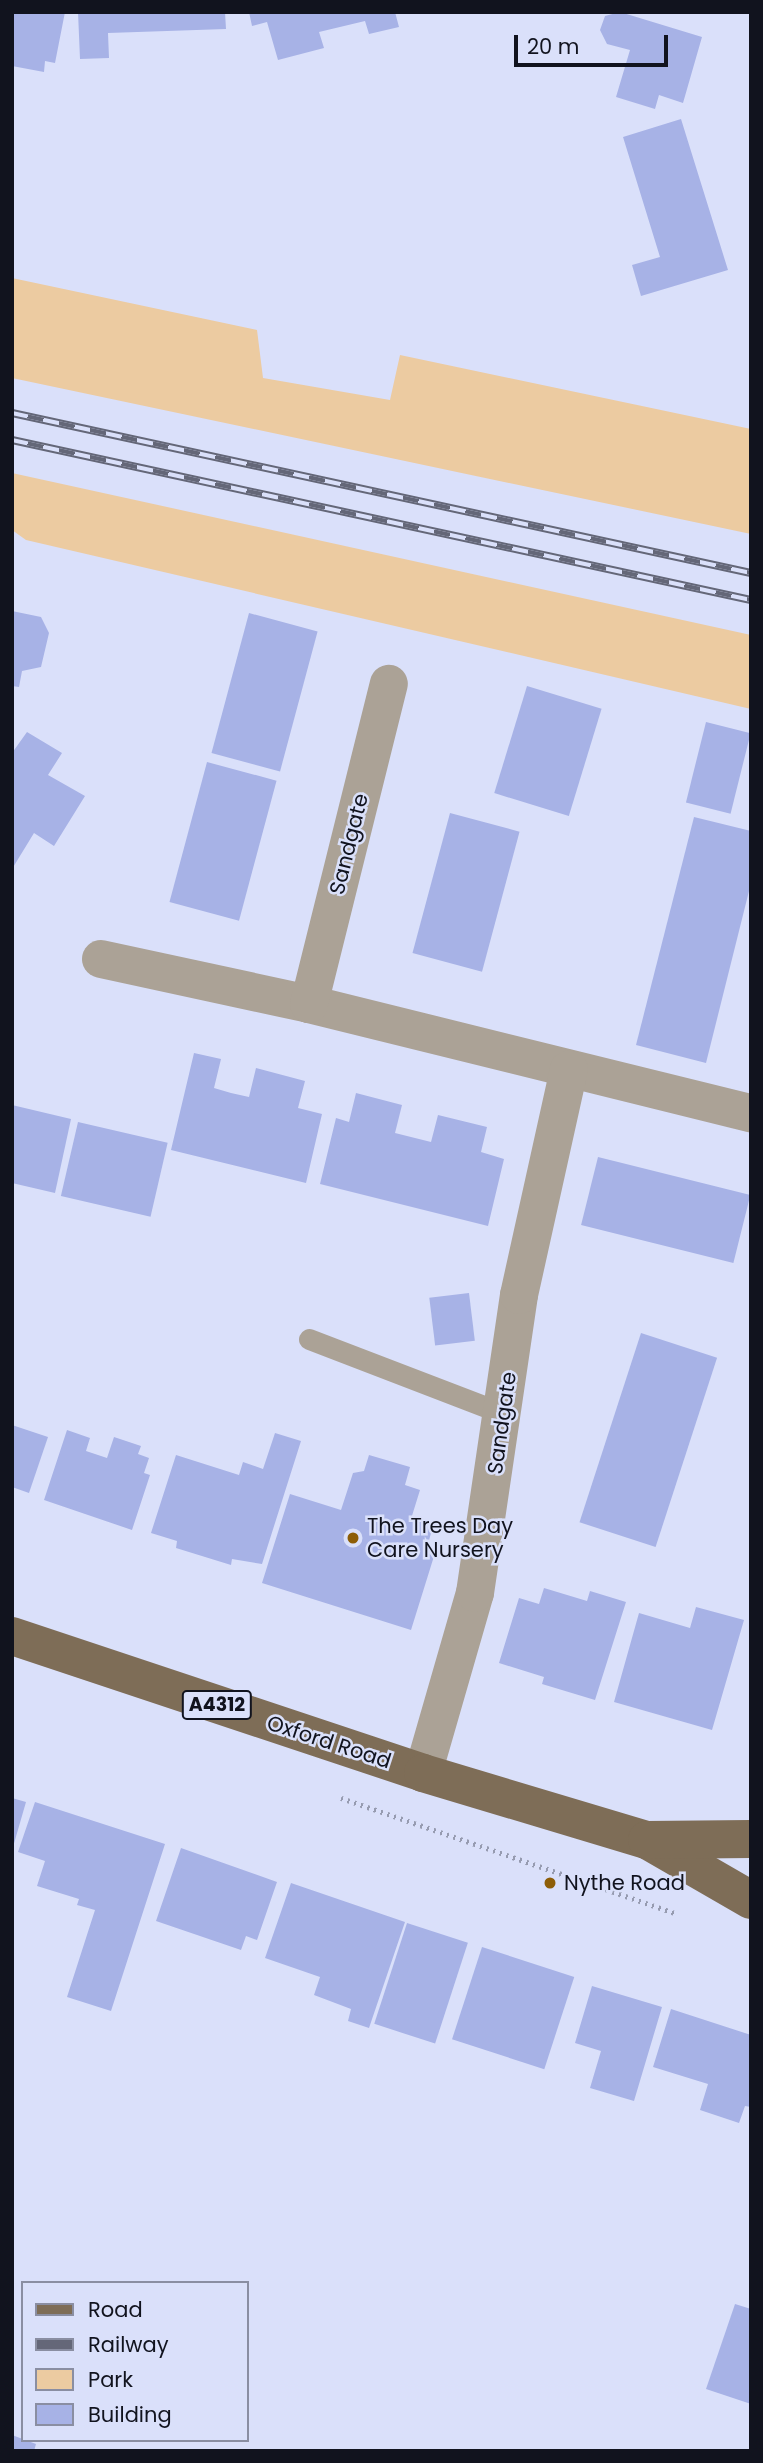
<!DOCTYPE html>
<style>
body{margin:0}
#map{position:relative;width:763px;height:2463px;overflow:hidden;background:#dae0fa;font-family:Poppins,sans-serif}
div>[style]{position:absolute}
.green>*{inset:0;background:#eccba1}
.building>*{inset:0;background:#a7b2e6;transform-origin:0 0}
.path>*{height:4.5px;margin-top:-2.25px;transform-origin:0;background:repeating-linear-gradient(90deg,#969bb0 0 2px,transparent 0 7px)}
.service>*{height:21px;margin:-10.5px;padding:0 10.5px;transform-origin:10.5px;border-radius:10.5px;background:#aba296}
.minor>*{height:38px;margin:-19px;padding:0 19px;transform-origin:19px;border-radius:19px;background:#aba296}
.primary>*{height:38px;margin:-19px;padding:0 19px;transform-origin:19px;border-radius:19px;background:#7e6d57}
.rail>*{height:8px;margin-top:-4px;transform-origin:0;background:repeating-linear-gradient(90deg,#dae0fa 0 16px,#646778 0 32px);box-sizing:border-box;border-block:2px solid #646778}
.dots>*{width:19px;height:19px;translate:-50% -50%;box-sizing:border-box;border:4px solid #dae0fa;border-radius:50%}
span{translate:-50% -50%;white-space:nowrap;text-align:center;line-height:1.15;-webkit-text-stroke:5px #dae0fa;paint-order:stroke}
.shield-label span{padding:2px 5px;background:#dae0fa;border:2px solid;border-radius:5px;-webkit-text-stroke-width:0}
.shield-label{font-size:19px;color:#11131e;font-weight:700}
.street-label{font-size:21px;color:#11131e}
.poi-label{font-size:21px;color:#11131e}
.left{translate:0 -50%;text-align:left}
.frame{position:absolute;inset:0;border:14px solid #11131e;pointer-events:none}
.legend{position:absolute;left:21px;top:2281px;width:228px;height:161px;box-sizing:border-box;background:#dae0fa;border:2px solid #8a8ea2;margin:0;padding:9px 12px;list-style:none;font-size:21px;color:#11131e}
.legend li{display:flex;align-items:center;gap:14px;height:35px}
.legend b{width:35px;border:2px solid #8a8ea2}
.scale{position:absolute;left:514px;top:35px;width:154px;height:32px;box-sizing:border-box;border:4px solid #11131e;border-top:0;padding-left:9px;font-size:21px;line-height:24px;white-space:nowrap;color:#11131e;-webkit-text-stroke:5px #dae0fa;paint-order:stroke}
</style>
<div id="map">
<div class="green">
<i style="clip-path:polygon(12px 278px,257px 330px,263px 378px,390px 400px,400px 355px,751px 429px,751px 534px,12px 378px)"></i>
<i style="clip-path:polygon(12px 473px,751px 635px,751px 709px,26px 540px,12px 530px)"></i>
</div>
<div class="building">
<i style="clip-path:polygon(12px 12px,65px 12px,55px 63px,45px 61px,44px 72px,12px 66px)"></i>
<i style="clip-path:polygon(78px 12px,225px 12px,226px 29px,108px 33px,109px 58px,80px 59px)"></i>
<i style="clip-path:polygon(249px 12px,395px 12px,399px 27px,369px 34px,365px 21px,319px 32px,324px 48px,278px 60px,267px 22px,252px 26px)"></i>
<i style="clip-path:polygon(620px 12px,702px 37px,683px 103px,659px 95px,655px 109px,616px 97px,630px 50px,607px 44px,600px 30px,605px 16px)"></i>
<i style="clip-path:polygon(681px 119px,728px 270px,641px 296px,632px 265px,660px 257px,623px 137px)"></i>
<i style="clip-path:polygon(12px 611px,41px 617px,49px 633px,41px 667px,22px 671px,19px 687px,12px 686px)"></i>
<i style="left:249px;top:613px;width:71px;height:145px;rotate:15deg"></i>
<i style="left:527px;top:686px;width:78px;height:112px;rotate:17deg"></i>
<i style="left:706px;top:722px;width:46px;height:83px;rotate:14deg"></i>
<i style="clip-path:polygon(27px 732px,62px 753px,48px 775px,85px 796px,54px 846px,34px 833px,12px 869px,12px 753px)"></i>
<i style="left:207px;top:762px;width:72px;height:145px;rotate:15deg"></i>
<i style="left:450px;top:813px;width:72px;height:145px;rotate:15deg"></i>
<i style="clip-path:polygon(694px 817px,751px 831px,751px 883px,706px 1063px,636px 1045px)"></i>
<i style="clip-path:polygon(194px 1053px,221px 1059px,214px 1088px,231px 1093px,249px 1097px,256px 1068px,305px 1081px,298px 1108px,322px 1114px,306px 1183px,171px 1150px)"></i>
<i style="clip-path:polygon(356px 1093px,402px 1105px,395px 1133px,431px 1142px,438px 1115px,487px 1127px,481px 1152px,504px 1159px,488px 1226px,320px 1184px,336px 1118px,349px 1122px)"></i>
<i style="clip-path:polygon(12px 1105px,71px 1119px,55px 1193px,12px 1183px)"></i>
<i style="left:78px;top:1122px;width:92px;height:76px;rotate:13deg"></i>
<i style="left:598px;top:1157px;width:157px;height:70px;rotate:14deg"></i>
<i style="left:469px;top:1293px;width:48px;height:40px;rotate:83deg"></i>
<i style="left:641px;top:1333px;width:80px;height:199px;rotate:18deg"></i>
<i style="clip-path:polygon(12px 1425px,48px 1437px,29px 1493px,12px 1487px)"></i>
<i style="clip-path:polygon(67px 1430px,90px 1438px,86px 1451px,107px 1458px,114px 1437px,141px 1446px,138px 1454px,149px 1458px,144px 1473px,150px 1475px,132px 1530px,44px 1500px)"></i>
<i style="clip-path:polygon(275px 1433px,301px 1441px,262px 1564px,232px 1559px,231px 1565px,176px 1548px,177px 1541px,151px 1533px,176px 1455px,239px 1475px,243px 1462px,263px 1469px)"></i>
<i style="clip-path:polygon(369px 1455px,410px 1467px,405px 1485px,420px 1490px,411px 1519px,433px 1526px,426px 1551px,435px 1553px,411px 1630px,262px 1583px,290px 1494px,341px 1510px,353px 1473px,364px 1471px)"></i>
<i style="clip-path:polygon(544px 1588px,587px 1601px,590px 1591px,626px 1602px,595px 1700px,542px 1684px,544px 1677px,499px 1663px,519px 1598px,539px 1604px)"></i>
<i style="clip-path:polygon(696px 1607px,744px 1620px,712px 1730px,614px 1702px,639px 1613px,690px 1628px)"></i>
<i style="clip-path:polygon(12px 1798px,26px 1802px,13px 1847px,12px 1847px)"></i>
<i style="clip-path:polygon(35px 1802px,165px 1844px,111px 2011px,67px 1997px,95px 1910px,77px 1905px,79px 1899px,37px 1886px,45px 1861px,18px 1852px)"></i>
<i style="clip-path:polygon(181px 1848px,277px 1882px,257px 1940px,246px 1936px,241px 1950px,156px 1921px)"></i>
<i style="clip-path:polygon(291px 1883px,405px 1922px,369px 2028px,348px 2021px,351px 2009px,314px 1995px,320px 1977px,265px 1958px)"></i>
<i style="left:407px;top:1923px;width:64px;height:106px;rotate:18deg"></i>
<i style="left:482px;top:1947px;width:97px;height:97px;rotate:18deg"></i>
<i style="clip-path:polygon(592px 1986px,662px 2007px,634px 2101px,590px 2088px,601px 2051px,575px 2043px)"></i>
<i style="clip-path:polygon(671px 2009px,751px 2035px,751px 2107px,745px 2106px,739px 2123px,700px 2110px,708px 2084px,653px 2067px)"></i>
<i style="clip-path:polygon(735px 2304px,751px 2309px,751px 2404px,706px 2389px)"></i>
<i style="clip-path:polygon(12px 2435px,36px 2444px,34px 2451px,12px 2451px)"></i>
</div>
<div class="path">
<i style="left:341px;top:1798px;width:355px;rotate:19deg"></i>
</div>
<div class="service">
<i style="left:309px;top:1339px;width:209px;rotate:21deg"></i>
</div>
<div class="minor">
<i style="left:101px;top:959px;width:213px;rotate:12.2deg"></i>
<i style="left:309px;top:1004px;width:455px;rotate:13.9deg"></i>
<i style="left:309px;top:1004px;width:330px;rotate:-76deg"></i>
<i style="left:423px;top:1773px;width:187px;rotate:-73.9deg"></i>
<i style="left:475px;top:1593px;width:301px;rotate:-81.6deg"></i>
<i style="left:519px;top:1295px;width:231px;rotate:-77.5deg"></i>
</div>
<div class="primary">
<i style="left:12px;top:1636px;width:433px;rotate:18.4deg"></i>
<i style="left:423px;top:1773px;width:234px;rotate:16.7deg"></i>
<i style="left:647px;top:1840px;width:120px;rotate:30deg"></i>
<i style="left:647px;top:1840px;width:104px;rotate:-0.6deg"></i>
</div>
<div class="rail">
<i style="left:12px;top:413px;width:756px;rotate:12.22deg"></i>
<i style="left:12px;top:440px;width:756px;rotate:12.22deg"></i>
</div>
<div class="dots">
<i style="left:353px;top:1538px;background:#8d5d07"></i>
<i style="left:550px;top:1883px;background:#8d5d07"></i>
</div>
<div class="shield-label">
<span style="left:217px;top:1705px">A4312</span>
</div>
<div class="street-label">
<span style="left:349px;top:844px;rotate:-76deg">Sandgate</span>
<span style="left:502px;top:1423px;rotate:-82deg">Sandgate</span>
<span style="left:329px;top:1742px;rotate:18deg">Oxford Road</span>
</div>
<div class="poi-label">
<span class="left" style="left:367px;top:1538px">The Trees Day<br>Care Nursery</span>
<span class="left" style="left:564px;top:1883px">Nythe Road</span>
</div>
<div class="frame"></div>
<ul class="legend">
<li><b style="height:9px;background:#7e6d57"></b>Road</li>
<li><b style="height:9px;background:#646778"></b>Railway</li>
<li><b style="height:19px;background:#eccba1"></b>Park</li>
<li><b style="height:19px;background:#a7b2e6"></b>Building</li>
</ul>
<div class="scale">20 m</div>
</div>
